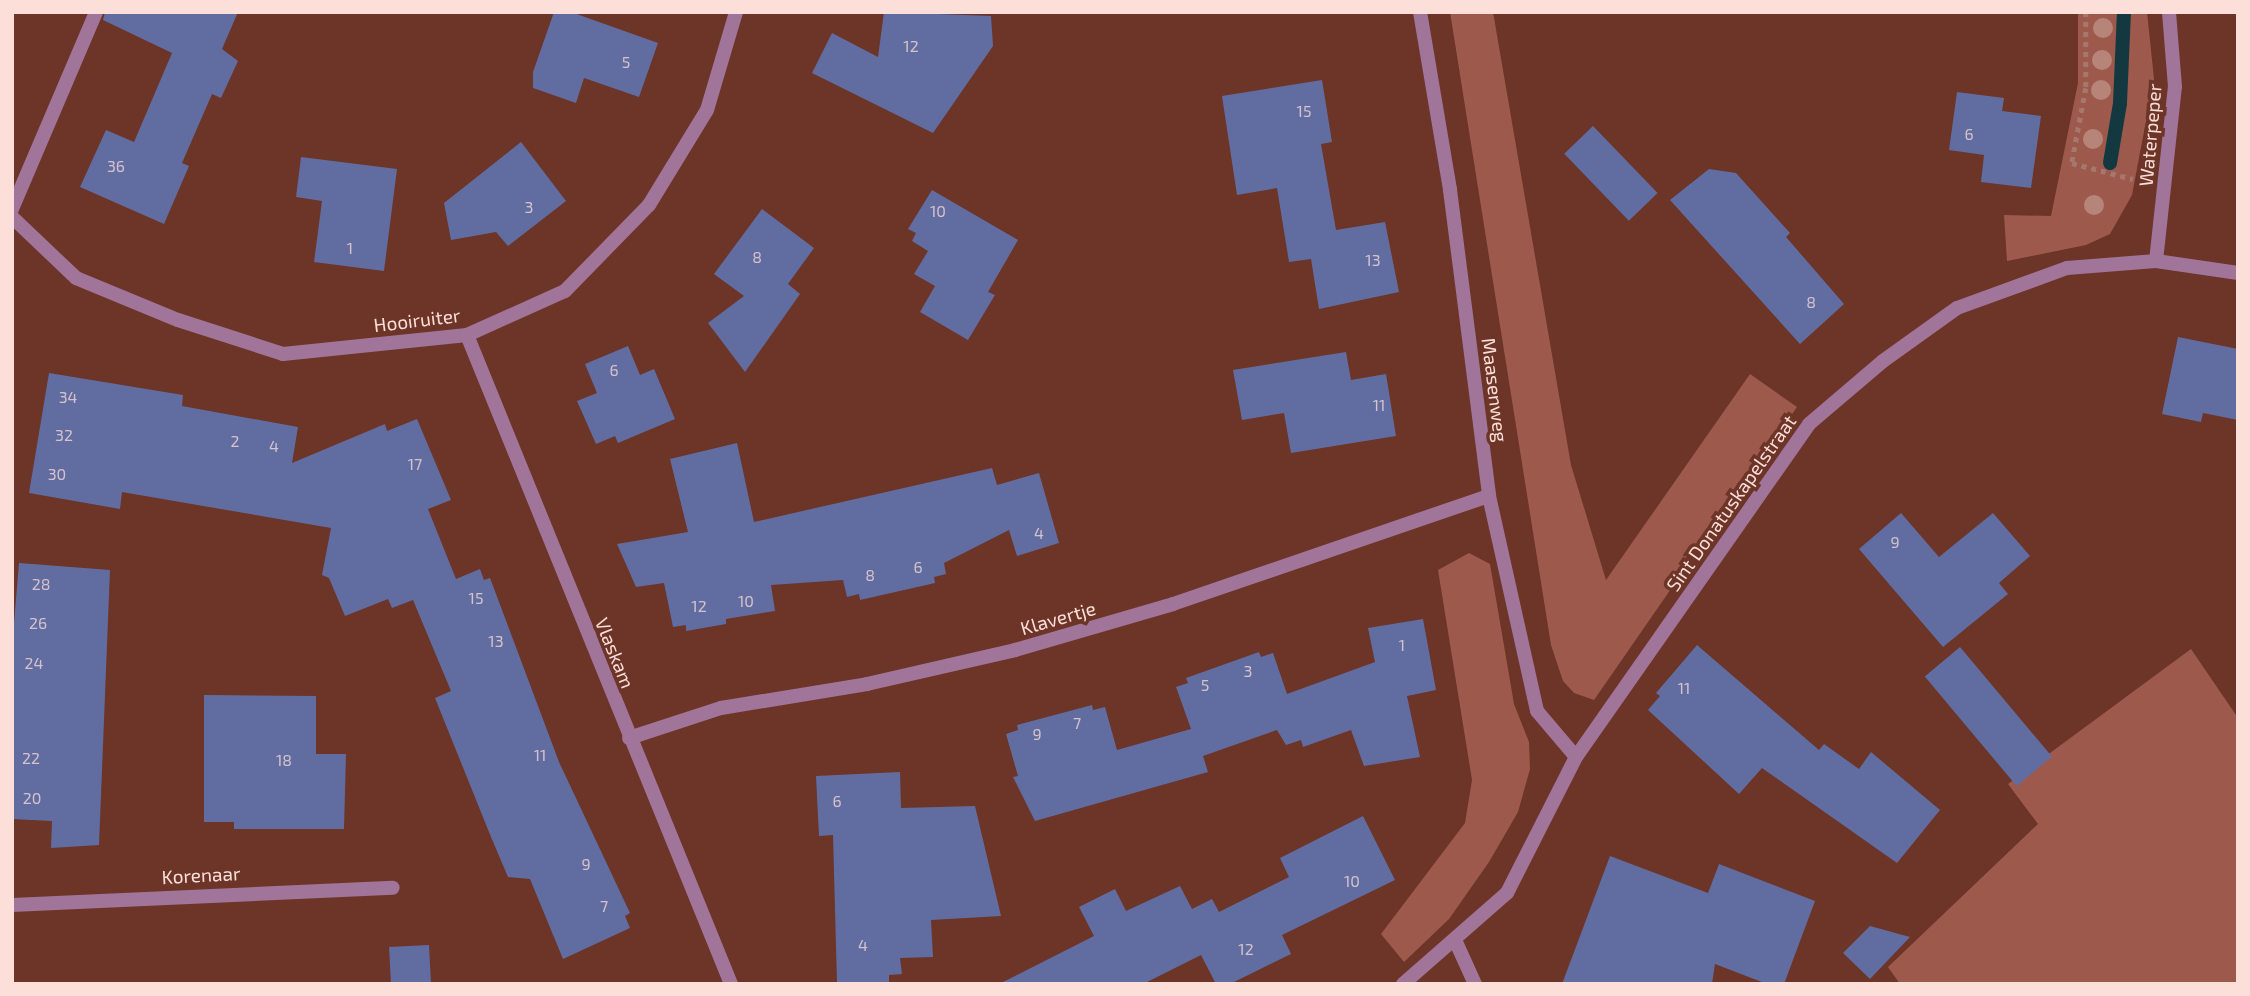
<!DOCTYPE html>
<style>
body{margin:0}
#map{position:relative;width:2250px;height:996px;overflow:hidden;background:#6d3428;font-family:"Exo 2",sans-serif}
div>[style]{position:absolute}
.green>*{inset:0;background:#9d5a4c}
.stream>*{height:14px;margin:-7px;padding:0 7px;transform-origin:7px;border-radius:7px;background:#143840}
.building>*{inset:0;background:#616da1;transform-origin:0 0}
.path>*{height:4.5px;margin-top:-2.25px;transform-origin:0;background:repeating-linear-gradient(90deg,#a5776d 0 5px,transparent 0 10px)}
.minor>*{height:14px;margin:-7px;padding:0 7px;transform-origin:7px;border-radius:7px;background:#a17499}
.trees>*{width:20px;height:20px;margin:-10px;border-radius:50%;background:#b78479}
span{translate:-50% -50%;white-space:nowrap;text-align:center;line-height:1.15;-webkit-text-stroke:7px #6d3428;paint-order:stroke}
.number-label{font-size:16px;color:#d5c2cb}
.number-label span{-webkit-text-stroke-width:0}
.street-label{font-size:19px;color:#fcdfd9}
.frame{position:absolute;inset:0;border:14px solid #fcdfd9;pointer-events:none}
</style>
<div id="map">
<div class="green">
<i style="clip-path:polygon(1450px 12px,1493px 12px,1571px 465px,1606px 580px,1750px 374px,1797px 407px,1594px 700px,1574px 693px,1563px 681px,1551px 645px)"></i>
<i style="clip-path:polygon(2078px 12px,2147px 12px,2154px 79px,2132px 195px,2110px 234px,2086px 245px,2007px 261px,2004px 215px,2051px 216px,2078px 83px)"></i>
<i style="clip-path:polygon(1469px 553px,1490px 564px,1514px 704px,1529px 742px,1530px 769px,1518px 812px,1489px 862px,1449px 919px,1404px 962px,1381px 934px,1465px 823px,1472px 780px,1438px 570px)"></i>
<i style="clip-path:polygon(2191px 649px,2238px 718px,2238px 984px,1900px 984px,1888px 967px,2038px 824px,2008px 784px)"></i>
</div>
<div class="stream">
<i style="left:2110px;top:163px;width:61px;rotate:-80.5deg"></i>
<i style="left:2120px;top:103px;width:91px;rotate:-87.5deg"></i>
</div>
<div class="building">
<i style="clip-path:polygon(105px 12px,238px 12px,222px 49px,238px 61px,221px 98px,212px 94px,182px 163px,189px 166px,164px 224px,80px 187px,106px 130px,134px 142px,172px 53px,103px 20px)"></i>
<i style="clip-path:polygon(554px 12px,571px 12px,658px 43px,639px 97px,584px 78px,576px 103px,533px 88px,533px 72px)"></i>
<i style="clip-path:polygon(884px 12px,991px 16px,993px 46px,933px 133px,812px 73px,832px 33px,878px 57px)"></i>
<i style="clip-path:polygon(1322px 80px,1332px 142px,1321px 144px,1336px 230px,1385px 222px,1399px 292px,1319px 309px,1311px 259px,1289px 262px,1277px 188px,1237px 195px,1222px 96px)"></i>
<i style="clip-path:polygon(1957px 92px,2004px 98px,2002px 111px,2041px 116px,2031px 188px,1981px 182px,1984px 155px,1949px 150px)"></i>
<i style="left:1593px;top:126px;width:93px;height:40px;rotate:46deg"></i>
<i style="clip-path:polygon(521px 142px,566px 201px,508px 246px,496px 232px,451px 240px,444px 203px)"></i>
<i style="clip-path:polygon(301px 157px,397px 169px,384px 271px,314px 262px,322px 201px,296px 197px)"></i>
<i style="clip-path:polygon(1709px 169px,1736px 173px,1790px 233px,1786px 237px,1844px 304px,1800px 344px,1670px 200px)"></i>
<i style="clip-path:polygon(932px 190px,1018px 240px,988px 292px,995px 295px,968px 340px,920px 312px,935px 286px,914px 274px,928px 251px,912px 241px,916px 233px,908px 229px)"></i>
<i style="clip-path:polygon(762px 209px,814px 248px,788px 284px,800px 294px,745px 372px,708px 323px,744px 296px,714px 274px)"></i>
<i style="clip-path:polygon(2178px 337px,2238px 349px,2238px 420px,2203px 413px,2201px 422px,2162px 414px)"></i>
<i style="clip-path:polygon(628px 346px,640px 375px,654px 369px,675px 419px,618px 443px,615px 436px,596px 444px,577px 401px,597px 393px,585px 364px)"></i>
<i style="clip-path:polygon(1346px 352px,1351px 380px,1386px 374px,1396px 436px,1291px 453px,1284px 413px,1242px 420px,1233px 370px)"></i>
<i style="clip-path:polygon(49px 373px,183px 395px,182px 406px,298px 427px,292px 463px,385px 424px,387px 431px,417px 419px,451px 500px,428px 509px,456px 579px,480px 569px,484px 580px,490px 578px,559px 762px,630px 913px,625px 916px,630px 928px,563px 959px,530px 879px,508px 877px,491px 837px,435px 698px,451px 691px,413px 600px,392px 608px,388px 599px,345px 616px,329px 578px,322px 575px,331px 528px,122px 492px,120px 509px,29px 493px)"></i>
<i style="clip-path:polygon(737px 443px,754px 522px,992px 468px,997px 485px,1039px 473px,1059px 543px,1017px 556px,1009px 530px,944px 563px,946px 574px,934px 577px,935px 583px,860px 600px,859px 594px,847px 597px,843px 580px,771px 585px,775px 611px,726px 619px,726px 624px,686px 631px,686px 625px,673px 627px,664px 583px,636px 587px,617px 544px,688px 532px,670px 459px)"></i>
<i style="clip-path:polygon(1901px 513px,1939px 557px,1993px 513px,2030px 556px,1999px 583px,2008px 594px,1943px 647px,1859px 549px)"></i>
<i style="clip-path:polygon(19px 563px,110px 570px,99px 845px,51px 848px,52px 821px,12px 819px,12px 647px)"></i>
<i style="clip-path:polygon(1423px 619px,1436px 690px,1407px 696px,1420px 757px,1364px 766px,1351px 730px,1303px 747px,1301px 740px,1286px 745px,1277px 730px,1203px 756px,1208px 772px,1035px 821px,1013px 777px,1018px 776px,1006px 734px,1018px 730px,1017px 725px,1092px 705px,1093px 710px,1105px 707px,1117px 750px,1191px 729px,1176px 687px,1188px 683px,1186px 678px,1259px 652px,1261px 657px,1273px 653px,1287px 694px,1375px 662px,1368px 628px)"></i>
<i style="clip-path:polygon(1697px 645px,1819px 750px,1824px 744px,1859px 769px,1871px 752px,1940px 810px,1897px 863px,1762px 768px,1739px 794px,1648px 710px,1660px 696px,1656px 693px)"></i>
<i style="left:1960px;top:647px;width:143px;height:46px;rotate:50deg"></i>
<i style="clip-path:polygon(204px 695px,316px 696px,316px 754px,346px 754px,344px 829px,234px 829px,234px 822px,204px 822px)"></i>
<i style="clip-path:polygon(900px 772px,901px 808px,975px 806px,1001px 916px,931px 920px,933px 957px,900px 958px,902px 974px,889px 975px,889px 984px,837px 984px,833px 835px,819px 836px,816px 776px)"></i>
<i style="clip-path:polygon(1363px 816px,1395px 880px,1282px 935px,1291px 954px,1230px 984px,1216px 984px,1201px 955px,1143px 984px,999px 984px,1094px 936px,1079px 907px,1115px 889px,1126px 911px,1180px 886px,1192px 909px,1212px 899px,1219px 912px,1289px 877px,1280px 858px)"></i>
<i style="clip-path:polygon(1610px 856px,1708px 893px,1719px 864px,1815px 901px,1784px 984px,1767px 984px,1715px 964px,1712px 984px,1562px 984px)"></i>
<i style="clip-path:polygon(1870px 926px,1910px 937px,1870px 979px,1843px 953px)"></i>
<i style="left:429px;top:945px;width:39px;height:40px;rotate:87deg"></i>
</div>
<div class="path">
<i style="left:2086px;top:12px;width:76px;rotate:90deg"></i>
<i style="left:2086px;top:88px;width:76px;rotate:100.6deg"></i>
<i style="left:2072px;top:163px;width:63px;rotate:14.7deg"></i>
</div>
<div class="minor">
<i style="left:1420px;top:12px;width:181px;rotate:80.4deg"></i>
<i style="left:1450px;top:190px;width:308px;rotate:82.7deg"></i>
<i style="left:1489px;top:496px;width:220px;rotate:77.4deg"></i>
<i style="left:1537px;top:711px;width:60px;rotate:49.7deg"></i>
<i style="left:12px;top:209px;width:214px;rotate:-66.9deg"></i>
<i style="left:12px;top:217px;width:88px;rotate:43.6deg"></i>
<i style="left:76px;top:278px;width:110px;rotate:22.4deg"></i>
<i style="left:178px;top:320px;width:110px;rotate:17.9deg"></i>
<i style="left:283px;top:354px;width:185px;rotate:-5.9deg"></i>
<i style="left:467px;top:335px;width:107px;rotate:-24.2deg"></i>
<i style="left:565px;top:291px;width:120px;rotate:-45.7deg"></i>
<i style="left:649px;top:205px;width:111px;rotate:-58.6deg"></i>
<i style="left:707px;top:110px;width:102px;rotate:-73.5deg"></i>
<i style="left:2156px;top:261px;width:175px;rotate:-83.8deg"></i>
<i style="left:2175px;top:87px;width:75px;rotate:-94.6deg"></i>
<i style="left:467px;top:335px;width:701px;rotate:67.86deg"></i>
<i style="left:629px;top:738px;width:97px;rotate:-18.1deg"></i>
<i style="left:721px;top:708px;width:148px;rotate:-9.3deg"></i>
<i style="left:867px;top:684px;width:152px;rotate:-12.9deg"></i>
<i style="left:1015px;top:650px;width:165px;rotate:-16.2deg"></i>
<i style="left:1173px;top:604px;width:334px;rotate:-18.9deg"></i>
<i style="left:12px;top:905px;width:381px;rotate:-2.6deg"></i>
<i style="left:1455px;top:940px;width:48px;rotate:65.6deg"></i>
<i style="left:1403px;top:984px;width:138px;rotate:-41.2deg"></i>
<i style="left:1507px;top:893px;width:153px;rotate:-63.1deg"></i>
<i style="left:1576px;top:757px;width:406px;rotate:-55deg"></i>
<i style="left:1809px;top:424px;width:97px;rotate:-40.4deg"></i>
<i style="left:1883px;top:361px;width:91px;rotate:-35.6deg"></i>
<i style="left:1957px;top:308px;width:117px;rotate:-20deg"></i>
<i style="left:2067px;top:268px;width:89px;rotate:-4.5deg"></i>
<i style="left:2156px;top:261px;width:83px;rotate:8.3deg"></i>
</div>
<div class="trees">
<i style="left:2103px;top:28px"></i>
<i style="left:2102px;top:60px"></i>
<i style="left:2101px;top:90px"></i>
<i style="left:2093px;top:139px"></i>
<i style="left:2094px;top:205px"></i>
</div>
<div class="number-label">
<span style="left:911px;top:46px">12</span>
<span style="left:626px;top:62px">5</span>
<span style="left:1304px;top:111px">15</span>
<span style="left:1969px;top:134px">6</span>
<span style="left:116px;top:166px">36</span>
<span style="left:529px;top:207px">3</span>
<span style="left:938px;top:211px">10</span>
<span style="left:350px;top:248px">1</span>
<span style="left:757px;top:257px">8</span>
<span style="left:1373px;top:260px">13</span>
<span style="left:1811px;top:302px">8</span>
<span style="left:614px;top:370px">6</span>
<span style="left:68px;top:397px">34</span>
<span style="left:1379px;top:405px">11</span>
<span style="left:64px;top:435px">32</span>
<span style="left:235px;top:441px">2</span>
<span style="left:274px;top:446px">4</span>
<span style="left:415px;top:464px">17</span>
<span style="left:57px;top:474px">30</span>
<span style="left:1039px;top:533px">4</span>
<span style="left:1895px;top:542px">9</span>
<span style="left:918px;top:567px">6</span>
<span style="left:870px;top:575px">8</span>
<span style="left:41px;top:584px">28</span>
<span style="left:476px;top:598px">15</span>
<span style="left:746px;top:601px">10</span>
<span style="left:699px;top:606px">12</span>
<span style="left:38px;top:623px">26</span>
<span style="left:496px;top:641px">13</span>
<span style="left:1402px;top:645px">1</span>
<span style="left:34px;top:663px">24</span>
<span style="left:1248px;top:671px">3</span>
<span style="left:1205px;top:685px">5</span>
<span style="left:1684px;top:688px">11</span>
<span style="left:1077px;top:723px">7</span>
<span style="left:1037px;top:734px">9</span>
<span style="left:540px;top:755px">11</span>
<span style="left:31px;top:758px">22</span>
<span style="left:284px;top:760px">18</span>
<span style="left:32px;top:798px">20</span>
<span style="left:837px;top:801px">6</span>
<span style="left:586px;top:864px">9</span>
<span style="left:1352px;top:881px">10</span>
<span style="left:604px;top:906px">7</span>
<span style="left:863px;top:945px">4</span>
<span style="left:1246px;top:949px">12</span>
</div>
<div class="street-label">
<span style="left:2150px;top:135px;rotate:-85deg">Waterpeper</span>
<span style="left:417px;top:320px;rotate:-7deg">Hooiruiter</span>
<span style="left:1495px;top:390px;rotate:83deg">Maasenweg</span>
<span style="left:1731px;top:503px;rotate:-55deg">Sint Donatuskapelstraat</span>
<span style="left:1058px;top:618px;rotate:-16deg">Klavertje</span>
<span style="left:615px;top:653px;rotate:68deg">Vlaskam</span>
<span style="left:201px;top:875px;rotate:-3deg">Korenaar</span>
</div>
<div class="frame"></div>
</div>
